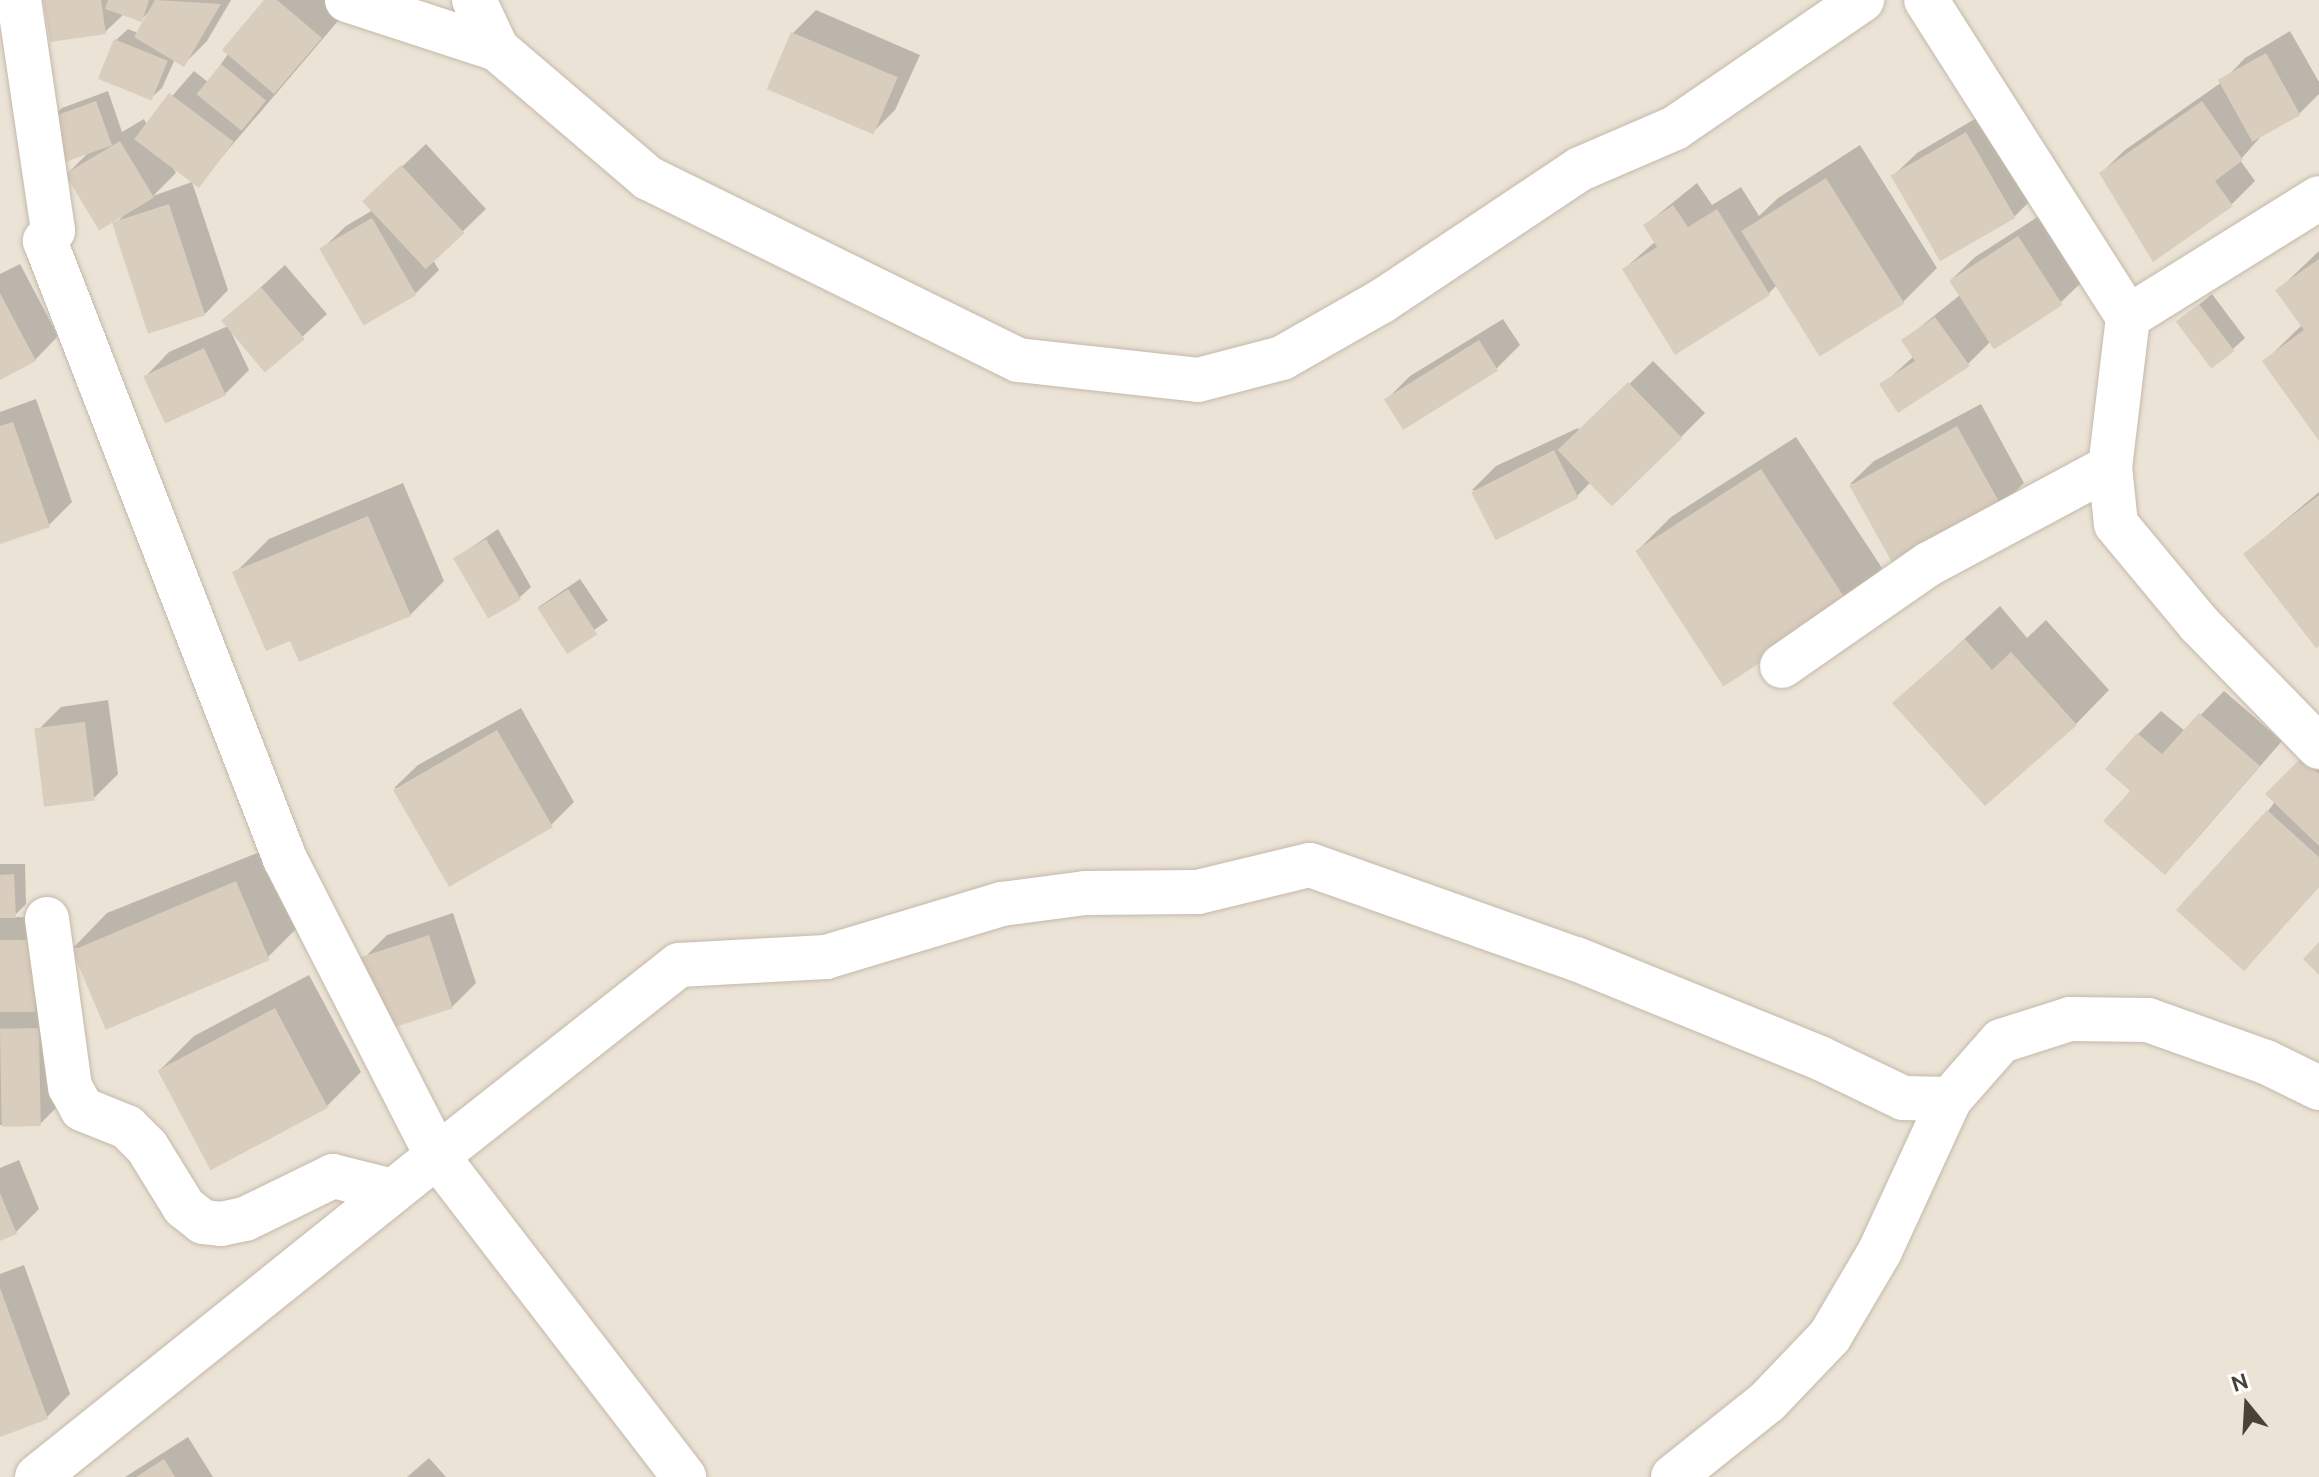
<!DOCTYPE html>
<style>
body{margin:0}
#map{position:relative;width:2319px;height:1477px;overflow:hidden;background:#f6f2e9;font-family:Ubuntu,sans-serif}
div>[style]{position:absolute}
.residential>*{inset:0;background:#ebe3d6;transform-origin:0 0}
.shadow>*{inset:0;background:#0003;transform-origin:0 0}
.building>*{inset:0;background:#d9cdbd;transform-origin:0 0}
.roads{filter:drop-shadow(0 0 2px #c3b9aa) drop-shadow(0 0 2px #c3b9aa)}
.minor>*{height:44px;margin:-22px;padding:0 22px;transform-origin:22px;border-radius:22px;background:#fff}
span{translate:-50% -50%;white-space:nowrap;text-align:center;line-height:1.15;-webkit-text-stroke:6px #fff;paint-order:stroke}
.north{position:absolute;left:2207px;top:1365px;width:80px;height:80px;-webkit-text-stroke:6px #fff;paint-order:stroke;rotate:342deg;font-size:22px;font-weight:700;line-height:32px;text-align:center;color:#4b4236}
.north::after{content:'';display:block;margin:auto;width:28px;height:36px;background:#4b4236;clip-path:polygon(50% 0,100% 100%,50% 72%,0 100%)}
</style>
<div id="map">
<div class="residential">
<i style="left:0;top:0;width:2319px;height:1477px"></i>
</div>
<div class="shadow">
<i style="clip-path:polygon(45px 0,231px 0,207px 41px,184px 64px,175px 59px,162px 88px,150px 99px,116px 40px,128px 29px,138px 33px,149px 12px,142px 19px,124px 14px,105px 32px)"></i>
<i style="clip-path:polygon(267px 0,328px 0,344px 14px,198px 185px,171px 164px,176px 173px,153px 196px,192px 182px,228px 290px,205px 314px,114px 225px,124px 215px,67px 174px,91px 150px,50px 119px,62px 108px,108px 91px,122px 132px,144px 119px,147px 125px,194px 71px,208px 82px)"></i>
<i style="clip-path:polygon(816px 10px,920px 55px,895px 110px,872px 133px,793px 33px)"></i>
<i style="clip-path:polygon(2290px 31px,2319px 82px,2319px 94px,2300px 113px,2264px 133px,2240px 160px,2255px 181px,2231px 205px,2101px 173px,2125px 150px,2222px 82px,2245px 58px)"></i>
<i style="clip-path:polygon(1990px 110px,2038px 193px,2015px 216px,1893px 176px,1917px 153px)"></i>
<i style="clip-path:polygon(426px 144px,486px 209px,433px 260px,439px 270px,416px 293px,322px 249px,346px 226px,373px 210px,389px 179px)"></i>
<i style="clip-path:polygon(1860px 145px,1937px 268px,1903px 302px,1777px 285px,1769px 293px,1624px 269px,1656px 241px,1645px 225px,1697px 183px,1712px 205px,1741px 187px,1759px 216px,1778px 198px)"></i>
<i style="clip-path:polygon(2042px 214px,2084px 280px,2060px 303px,1990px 342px,1968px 364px,1882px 385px,1914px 356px,1904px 340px,1960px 295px,1951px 280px,1975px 257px)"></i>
<i style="clip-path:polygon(2319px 251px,2319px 437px,2265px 361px,2303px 324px,2278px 290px)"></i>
<i style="clip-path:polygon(20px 264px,58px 336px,35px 360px,0 378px,0 274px)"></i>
<i style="clip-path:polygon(285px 265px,327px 314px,266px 370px,230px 330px,249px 370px,225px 394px,146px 376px,169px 352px,228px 326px,224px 321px)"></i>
<i style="clip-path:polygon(2212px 294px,2245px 338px,2233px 349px,2178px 322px)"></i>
<i style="clip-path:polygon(1503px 319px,1520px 345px,1497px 368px,1387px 399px,1410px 376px)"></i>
<i style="clip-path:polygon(1653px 361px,1705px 413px,1614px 504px,1592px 481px,1577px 496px,1472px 490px,1496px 466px,1578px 428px,1580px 432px)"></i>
<i style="clip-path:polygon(36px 399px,72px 502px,49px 525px,0 542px,0 412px)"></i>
<i style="clip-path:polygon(1981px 404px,2024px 483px,2000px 507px,1850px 484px,1874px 461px)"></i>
<i style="clip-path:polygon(1796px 437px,1882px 568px,1848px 602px,1637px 551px,1671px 517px)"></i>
<i style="clip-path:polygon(403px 483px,444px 581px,410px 615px,291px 639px,235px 573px,269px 539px)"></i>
<i style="clip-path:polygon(2319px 492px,2319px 644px,2245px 554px)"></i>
<i style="clip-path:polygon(498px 529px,531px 587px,519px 598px,456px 558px)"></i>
<i style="left:580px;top:579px;width:50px;height:50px;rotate:56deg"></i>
<i style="clip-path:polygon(2000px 606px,2027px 638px,2046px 620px,2109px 690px,2076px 724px,1895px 703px)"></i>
<i style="clip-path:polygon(2224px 691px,2282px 741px,2188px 849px,2138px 734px,2161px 711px,2185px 731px)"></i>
<i style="clip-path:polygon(108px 700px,118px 774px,94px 798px,38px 730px,61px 707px)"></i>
<i style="clip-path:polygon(521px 708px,574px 802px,550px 826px,394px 788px,418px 765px)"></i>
<i style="clip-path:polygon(2319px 743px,2319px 887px,2244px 968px,2268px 811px)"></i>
<i style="clip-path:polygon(270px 848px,301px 924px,267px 958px,73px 948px,107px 913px)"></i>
<i style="clip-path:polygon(0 864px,25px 864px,26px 904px,13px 917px,58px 918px,64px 1100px,40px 1124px,0 1125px)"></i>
<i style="clip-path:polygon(453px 913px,476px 983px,452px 1007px,364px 958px,387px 935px)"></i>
<i style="clip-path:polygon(309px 975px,361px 1072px,327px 1106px,160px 1070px,194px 1036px)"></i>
<i style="clip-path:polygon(19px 1160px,39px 1209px,16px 1232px,0 1239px,0 1168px)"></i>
<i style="clip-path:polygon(24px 1265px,70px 1394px,47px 1417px,0 1435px,0 1274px)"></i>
<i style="clip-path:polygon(188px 1437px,213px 1477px,125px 1477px)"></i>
<i style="clip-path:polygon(429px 1458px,446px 1477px,407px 1477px)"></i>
</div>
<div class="building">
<i style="clip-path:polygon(43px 0,101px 0,106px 34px,50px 42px)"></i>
<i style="clip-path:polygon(108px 0,149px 0,142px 22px,105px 9px)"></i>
<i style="clip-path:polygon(155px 0,221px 4px,184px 67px,134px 37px)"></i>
<i style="clip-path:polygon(264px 0,277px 0,322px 38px,274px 94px,222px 50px)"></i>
<i style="left:791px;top:32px;width:116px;height:62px;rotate:23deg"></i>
<i style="left:114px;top:39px;width:58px;height:43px;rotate:22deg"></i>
<i style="left:2266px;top:53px;width:71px;height:55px;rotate:61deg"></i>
<i style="left:221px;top:64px;width:58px;height:39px;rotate:39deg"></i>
<i style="left:169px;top:93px;width:81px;height:58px;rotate:37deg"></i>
<i style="left:96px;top:101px;width:47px;height:51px;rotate:70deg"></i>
<i style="clip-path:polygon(2202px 101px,2243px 160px,2215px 181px,2233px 206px,2153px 262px,2099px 173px)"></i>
<i style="left:1966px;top:132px;width:99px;height:87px;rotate:60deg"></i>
<i style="left:120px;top:141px;width:66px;height:64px;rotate:59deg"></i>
<i style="left:401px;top:165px;width:93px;height:53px;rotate:47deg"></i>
<i style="left:1826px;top:178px;width:148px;height:100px;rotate:58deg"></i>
<i style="left:169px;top:204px;width:117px;height:60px;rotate:72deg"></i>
<i style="clip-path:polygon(1673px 205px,1688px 227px,1717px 209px,1770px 295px,1675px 355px,1622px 269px,1657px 247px,1643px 225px)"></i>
<i style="left:372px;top:218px;width:89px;height:61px;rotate:60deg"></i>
<i style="left:2018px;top:236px;width:82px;height:82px;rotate:57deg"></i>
<i style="clip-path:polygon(2319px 259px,2319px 441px,2262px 361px,2304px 330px,2275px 290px)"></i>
<i style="left:261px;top:287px;width:68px;height:52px;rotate:50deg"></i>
<i style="clip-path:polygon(0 293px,36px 361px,0 380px)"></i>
<i style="left:2199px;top:304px;width:59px;height:29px;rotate:53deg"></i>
<i style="clip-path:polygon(1935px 317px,1970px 366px,1898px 413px,1879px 384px,1915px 361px,1901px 340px)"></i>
<i style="left:1479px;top:340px;width:36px;height:112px;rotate:58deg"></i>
<i style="left:204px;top:348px;width:52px;height:67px;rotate:65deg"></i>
<i style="left:1628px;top:382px;width:78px;height:98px;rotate:46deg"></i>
<i style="clip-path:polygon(13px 422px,50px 527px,0 544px,0 426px)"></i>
<i style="left:1957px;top:426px;width:94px;height:123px;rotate:61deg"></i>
<i style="left:1554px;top:450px;width:54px;height:93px;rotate:63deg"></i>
<i style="left:1761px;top:469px;width:162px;height:150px;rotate:57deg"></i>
<i style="clip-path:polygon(2319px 495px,2319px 646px,2316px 648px,2243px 554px)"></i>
<i style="clip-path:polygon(368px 516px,411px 616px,299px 662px,290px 641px,266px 651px,232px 572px)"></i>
<i style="left:486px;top:539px;width:70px;height:38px;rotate:60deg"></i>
<i style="left:568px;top:589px;width:54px;height:36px;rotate:57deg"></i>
<i style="clip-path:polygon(1965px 639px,1992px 670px,2011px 652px,2077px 725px,1985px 806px,1892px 703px)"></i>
<i style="clip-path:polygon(2199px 713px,2260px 766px,2165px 875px,2103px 821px,2130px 791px,2105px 769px,2137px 733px,2162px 754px)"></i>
<i style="left:85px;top:722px;width:79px;height:51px;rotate:83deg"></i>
<i style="left:497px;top:730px;width:112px;height:120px;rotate:60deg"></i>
<i style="clip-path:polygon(2302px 757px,2319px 774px,2319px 846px,2265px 794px)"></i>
<i style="clip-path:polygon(2267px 810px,2319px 857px,2319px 887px,2244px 971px,2176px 910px)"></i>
<i style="clip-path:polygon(14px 874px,16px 918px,0 918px,0 875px)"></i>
<i style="left:236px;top:881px;width:86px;height:178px;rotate:67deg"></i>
<i style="left:429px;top:935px;width:77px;height:72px;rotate:72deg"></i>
<i style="left:0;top:940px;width:35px;height:72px"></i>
<i style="clip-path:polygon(2319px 942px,2319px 975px,2303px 959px)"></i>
<i style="left:275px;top:1008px;width:113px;height:133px;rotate:62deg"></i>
<i style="left:39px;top:1028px;width:98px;height:39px;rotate:89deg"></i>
<i style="clip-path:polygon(0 1193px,17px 1234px,0 1241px)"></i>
<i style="clip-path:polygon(0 1288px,48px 1419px,0 1437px)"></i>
<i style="clip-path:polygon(164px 1459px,175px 1477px,136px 1477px)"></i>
</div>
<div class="roads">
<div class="minor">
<i style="left:19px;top:0;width:233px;rotate:81.6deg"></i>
<i style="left:53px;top:231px;width:13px;rotate:129deg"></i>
<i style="left:45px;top:241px;width:663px;rotate:68.78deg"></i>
<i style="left:285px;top:859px;width:334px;rotate:62.9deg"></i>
<i style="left:437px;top:1156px;width:308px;rotate:-38.3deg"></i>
<i style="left:679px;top:965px;width:147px;rotate:-3.1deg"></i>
<i style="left:826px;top:957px;width:184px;rotate:-16.8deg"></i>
<i style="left:1002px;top:904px;width:84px;rotate:-7.5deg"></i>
<i style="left:1085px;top:893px;width:113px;rotate:-0.5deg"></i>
<i style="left:1198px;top:892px;width:115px;rotate:-13.6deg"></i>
<i style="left:1310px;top:865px;width:282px;rotate:19.5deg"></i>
<i style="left:1576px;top:959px;width:263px;rotate:22.1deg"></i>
<i style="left:1820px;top:1058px;width:92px;rotate:25.7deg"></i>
<i style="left:1903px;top:1098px;width:47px;rotate:1.2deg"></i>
<i style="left:347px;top:0;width:158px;rotate:18.1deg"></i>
<i style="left:474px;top:0;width:54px;rotate:64.9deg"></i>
<i style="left:497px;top:49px;width:199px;rotate:40.5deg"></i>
<i style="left:648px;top:178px;width:412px;rotate:26.2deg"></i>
<i style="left:1018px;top:360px;width:181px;rotate:6.3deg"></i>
<i style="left:1198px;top:380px;width:87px;rotate:-14.7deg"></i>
<i style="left:1282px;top:358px;width:115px;rotate:-29.7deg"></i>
<i style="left:1382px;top:301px;width:238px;rotate:-33.7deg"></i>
<i style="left:1580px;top:169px;width:103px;rotate:-23.3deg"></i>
<i style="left:1675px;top:128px;width:227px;rotate:-34.4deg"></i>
<i style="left:1926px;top:0;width:376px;rotate:57.5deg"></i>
<i style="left:2128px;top:317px;width:151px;rotate:96.8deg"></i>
<i style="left:2110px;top:467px;width:57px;rotate:84deg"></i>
<i style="left:2116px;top:524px;width:130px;rotate:50.3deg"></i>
<i style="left:2199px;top:624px;width:172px;rotate:45.7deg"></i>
<i style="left:2128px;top:317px;width:225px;rotate:-31.9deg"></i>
<i style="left:1782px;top:666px;width:179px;rotate:-34.8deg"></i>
<i style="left:1929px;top:564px;width:205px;rotate:-28.2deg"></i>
<i style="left:47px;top:919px;width:170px;rotate:82.2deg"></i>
<i style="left:70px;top:1087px;width:25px;rotate:61deg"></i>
<i style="left:82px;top:1109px;width:48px;rotate:21.8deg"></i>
<i style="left:127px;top:1127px;width:28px;rotate:45deg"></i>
<i style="left:147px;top:1147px;width:70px;rotate:58.3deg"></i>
<i style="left:184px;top:1207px;width:24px;rotate:38deg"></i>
<i style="left:203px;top:1222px;width:18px;rotate:6deg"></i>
<i style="left:221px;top:1224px;width:25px;rotate:-12deg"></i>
<i style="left:245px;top:1219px;width:98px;rotate:-26deg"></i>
<i style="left:333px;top:1176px;width:62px;rotate:14deg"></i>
<i style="left:37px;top:1477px;width:513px;rotate:-38.75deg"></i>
<i style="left:437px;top:1156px;width:405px;rotate:52.4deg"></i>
<i style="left:1673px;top:1477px;width:120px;rotate:-38.6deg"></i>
<i style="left:1767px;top:1402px;width:91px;rotate:-46.3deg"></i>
<i style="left:1830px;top:1336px;width:99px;rotate:-59.5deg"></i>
<i style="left:1880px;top:1251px;width:167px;rotate:-65.3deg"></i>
<i style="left:1950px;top:1099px;width:77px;rotate:-48.7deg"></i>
<i style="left:2001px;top:1041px;width:72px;rotate:-17.7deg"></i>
<i style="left:2070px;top:1019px;width:78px;rotate:0.7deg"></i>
<i style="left:2148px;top:1020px;width:125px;rotate:19.6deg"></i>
<i style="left:2266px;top:1062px;width:59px;rotate:26.1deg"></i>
</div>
</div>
<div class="north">N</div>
</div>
